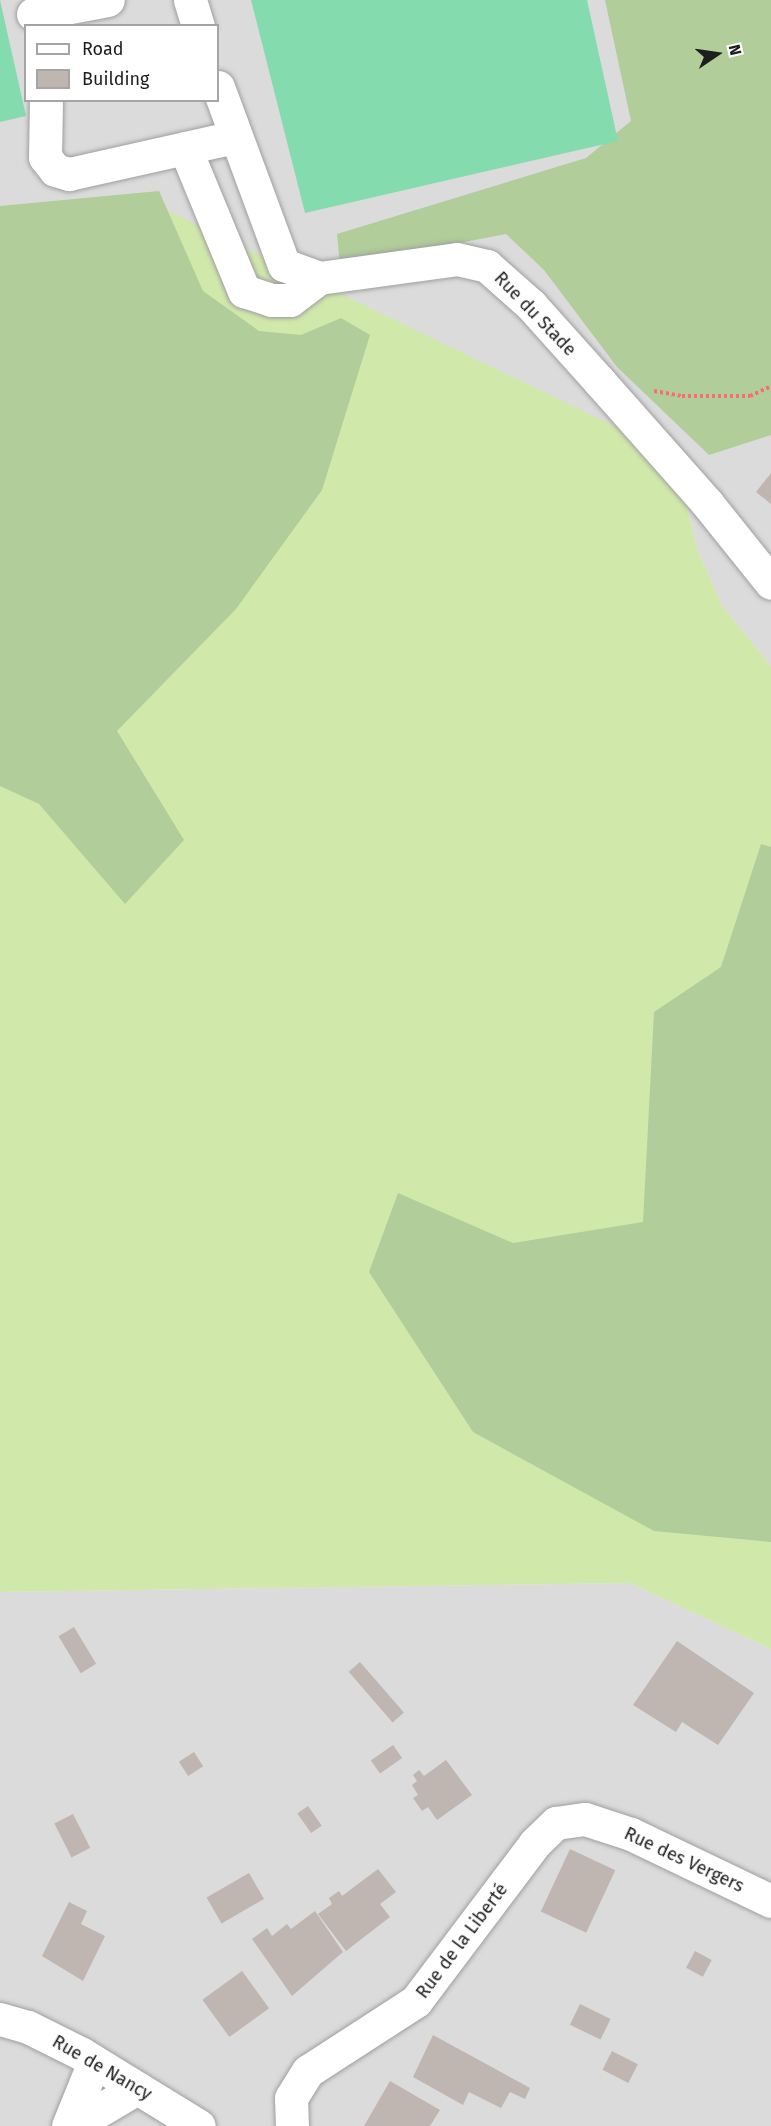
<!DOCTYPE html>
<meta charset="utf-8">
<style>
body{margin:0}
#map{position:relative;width:771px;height:2126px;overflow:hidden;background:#efeae4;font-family:"Fira Sans",sans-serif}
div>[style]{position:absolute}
.residential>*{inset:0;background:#dcdbdb}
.grass>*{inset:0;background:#d1e8ab}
.forest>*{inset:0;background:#b0cd9a}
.pitch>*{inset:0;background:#84dcae}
.building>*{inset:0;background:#bfb5b1;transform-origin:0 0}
.path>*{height:4px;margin-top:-2px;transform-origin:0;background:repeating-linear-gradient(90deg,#f66e72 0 3px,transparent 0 6px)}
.roads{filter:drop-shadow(0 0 2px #9f9f9f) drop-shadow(0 0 2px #9f9f9f)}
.minor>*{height:33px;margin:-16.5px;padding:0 16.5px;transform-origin:16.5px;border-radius:16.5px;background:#fff}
span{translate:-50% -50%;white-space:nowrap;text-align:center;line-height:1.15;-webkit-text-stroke:4.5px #fff;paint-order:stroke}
.street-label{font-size:18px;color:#1e1e1e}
.legend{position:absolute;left:24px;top:24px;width:195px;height:78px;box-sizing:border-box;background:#fff;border:2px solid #a5a5a5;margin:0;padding:8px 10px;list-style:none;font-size:18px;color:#1e1e1e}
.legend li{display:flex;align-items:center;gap:12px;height:30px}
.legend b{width:30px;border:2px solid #a5a5a5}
.north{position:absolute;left:687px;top:24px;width:60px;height:60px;-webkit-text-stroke:4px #fff;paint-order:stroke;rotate:77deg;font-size:16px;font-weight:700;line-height:24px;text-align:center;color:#1e1e1e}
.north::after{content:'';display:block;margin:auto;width:21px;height:27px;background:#1e1e1e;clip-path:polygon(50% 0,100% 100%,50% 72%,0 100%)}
</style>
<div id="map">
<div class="residential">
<i style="clip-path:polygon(evenodd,0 0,771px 0,771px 666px,723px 607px,698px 552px,674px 455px,0 232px,0 0,26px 26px,218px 26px,218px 100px,26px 100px,26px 26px)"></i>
<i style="clip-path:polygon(630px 1583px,771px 1649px,771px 2126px,0 2126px,0 1592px)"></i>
</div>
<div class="grass">
<i style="clip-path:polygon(146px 200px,674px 455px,698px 552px,723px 607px,771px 666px,771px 1649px,630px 1583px,0 1592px,0 232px)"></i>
</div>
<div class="forest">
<i style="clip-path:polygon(605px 0,771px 0,771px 435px,709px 455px,617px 367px,544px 270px,506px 234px,340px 266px,337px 234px,586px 158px,631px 121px)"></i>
<i style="clip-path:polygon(159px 191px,203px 291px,259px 331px,301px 335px,341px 318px,370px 335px,322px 490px,236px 609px,117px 731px,184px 840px,125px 904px,39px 804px,0 786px,0 206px)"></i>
<i style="clip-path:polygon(761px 844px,771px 847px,771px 1542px,654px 1531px,473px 1432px,369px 1272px,398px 1193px,513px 1243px,643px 1222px,654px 1012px,721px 967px)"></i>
</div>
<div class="pitch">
<i style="clip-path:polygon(0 0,26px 116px,0 122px)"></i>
<i style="clip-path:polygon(251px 0,587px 0,618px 141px,305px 213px)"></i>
</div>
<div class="building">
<i style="clip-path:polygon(771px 473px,771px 504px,756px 492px)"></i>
<i style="left:74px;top:1627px;width:43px;height:18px;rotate:59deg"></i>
<i style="clip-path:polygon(677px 1641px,754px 1693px,718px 1745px,682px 1722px,676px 1732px,633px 1705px)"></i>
<i style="left:360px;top:1662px;width:67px;height:15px;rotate:49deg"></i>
<i style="left:393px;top:1745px;width:16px;height:27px;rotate:55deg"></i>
<i style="left:194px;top:1752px;width:17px;height:18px;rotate:57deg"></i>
<i style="clip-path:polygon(446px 1760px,472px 1795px,437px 1820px,428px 1807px,422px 1811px,413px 1798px,418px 1795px,412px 1785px,417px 1781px,413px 1775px,419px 1770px,424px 1776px)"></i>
<i style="left:308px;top:1806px;width:24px;height:13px;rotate:55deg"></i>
<i style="left:73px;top:1814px;width:38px;height:21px;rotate:63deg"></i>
<i style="left:570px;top:1849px;width:50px;height:69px;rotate:25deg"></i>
<i style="clip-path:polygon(378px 1869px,396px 1892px,380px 1904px,390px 1917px,346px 1951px,318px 1914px,332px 1904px,329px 1898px,339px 1891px,342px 1896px)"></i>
<i style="left:249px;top:1873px;width:30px;height:49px;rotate:60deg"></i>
<i style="clip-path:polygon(69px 1902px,87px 1911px,81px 1924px,105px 1936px,83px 1981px,42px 1956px)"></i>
<i style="clip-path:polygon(315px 1911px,343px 1952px,292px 1996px,252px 1939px,267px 1928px,272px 1936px,287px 1924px,291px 1929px)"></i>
<i style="left:695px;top:1951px;width:19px;height:19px;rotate:28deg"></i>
<i style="left:242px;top:1971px;width:46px;height:49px;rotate:54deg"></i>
<i style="left:580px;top:2004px;width:34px;height:23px;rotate:26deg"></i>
<i style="clip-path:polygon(433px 2035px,530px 2088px,525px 2099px,510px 2092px,501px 2108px,469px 2092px,463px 2105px,413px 2077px)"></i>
<i style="left:612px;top:2051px;width:29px;height:21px;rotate:27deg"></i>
<i style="clip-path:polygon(390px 2081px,440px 2110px,430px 2126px,364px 2126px)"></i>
</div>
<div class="path">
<i style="left:654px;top:391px;width:28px;rotate:10deg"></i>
<i style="left:682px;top:396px;width:68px"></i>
<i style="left:750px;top:396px;width:23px;rotate:-25deg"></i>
</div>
<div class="roads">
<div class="minor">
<i style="left:190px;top:0;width:27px;rotate:73deg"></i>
<i style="left:33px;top:14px;width:76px;rotate:-10.6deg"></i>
<i style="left:218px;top:87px;width:190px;rotate:69.7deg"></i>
<i style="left:284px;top:265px;width:37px;rotate:20deg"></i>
<i style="left:319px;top:278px;width:139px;rotate:-7.8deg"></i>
<i style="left:457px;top:259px;width:31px;rotate:13deg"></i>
<i style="left:487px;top:266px;width:59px;rotate:41.6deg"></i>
<i style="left:531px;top:305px;width:103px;rotate:48.1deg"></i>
<i style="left:600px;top:382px;width:162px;rotate:48.5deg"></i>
<i style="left:707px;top:503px;width:102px;rotate:51.3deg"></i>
<i style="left:46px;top:100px;width:57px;rotate:91deg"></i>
<i style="left:45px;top:157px;width:16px;rotate:52deg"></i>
<i style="left:55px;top:170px;width:15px;rotate:16deg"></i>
<i style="left:69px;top:174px;width:169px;rotate:-12.6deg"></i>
<i style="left:185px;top:148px;width:155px;rotate:67.6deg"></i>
<i style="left:244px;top:291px;width:28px;rotate:18deg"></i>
<i style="left:271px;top:300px;width:19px"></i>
<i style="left:290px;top:300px;width:36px;rotate:-37deg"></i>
<i style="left:0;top:2019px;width:29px;rotate:16deg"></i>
<i style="left:28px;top:2027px;width:60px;rotate:26.6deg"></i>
<i style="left:82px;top:2054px;width:137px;rotate:31.6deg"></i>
<i style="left:68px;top:2126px;width:69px;rotate:-67.9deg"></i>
<i style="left:73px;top:2126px;width:74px;rotate:-30.7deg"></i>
<i style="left:292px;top:2126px;width:28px;rotate:-92deg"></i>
<i style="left:291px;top:2098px;width:32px;rotate:-58deg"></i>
<i style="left:308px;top:2071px;width:129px;rotate:-32.9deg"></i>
<i style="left:416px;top:2001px;width:198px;rotate:-53deg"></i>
<i style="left:535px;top:1843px;width:29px;rotate:-44deg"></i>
<i style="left:556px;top:1823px;width:29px;rotate:-8deg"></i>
<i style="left:585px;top:1819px;width:48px;rotate:18.1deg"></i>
<i style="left:631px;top:1834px;width:155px;rotate:25.6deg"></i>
</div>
</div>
<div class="street-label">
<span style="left:535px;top:314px;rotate:46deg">Rue du Stade</span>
<span style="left:684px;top:1860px;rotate:25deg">Rue des Vergers</span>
<span style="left:462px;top:1941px;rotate:-53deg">Rue de la Liberté</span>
<span style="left:102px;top:2068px;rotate:30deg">Rue de Nancy</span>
</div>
<ul class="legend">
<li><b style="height:8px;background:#fff"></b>Road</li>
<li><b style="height:16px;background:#bfb5b1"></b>Building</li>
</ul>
<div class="north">N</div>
</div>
